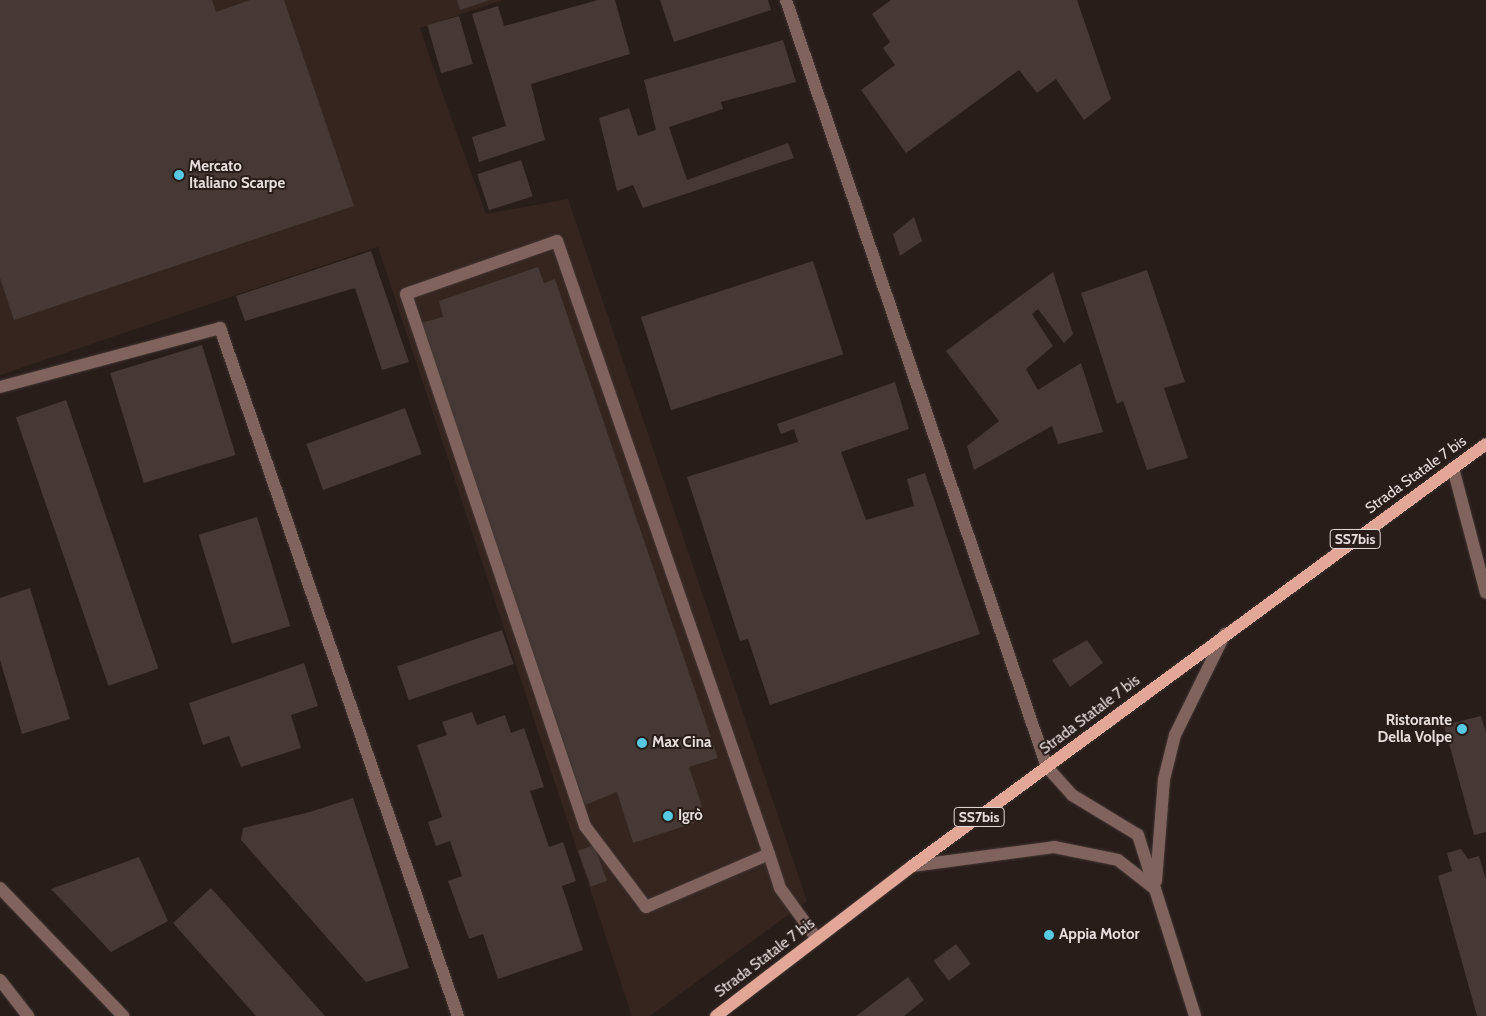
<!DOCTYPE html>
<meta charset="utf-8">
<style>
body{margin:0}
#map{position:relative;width:1486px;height:1016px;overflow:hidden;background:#291d1a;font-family:Cabin,sans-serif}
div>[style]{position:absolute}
.built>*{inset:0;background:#36241f}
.building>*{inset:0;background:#463834;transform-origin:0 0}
.roads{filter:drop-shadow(0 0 1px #443835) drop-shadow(0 0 1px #443835)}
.minor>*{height:12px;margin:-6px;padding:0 6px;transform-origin:6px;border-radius:6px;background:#80635c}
.major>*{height:12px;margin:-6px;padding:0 6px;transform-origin:6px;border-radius:6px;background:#e3a798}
.dots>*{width:14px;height:14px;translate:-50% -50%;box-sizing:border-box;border:2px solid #291d1a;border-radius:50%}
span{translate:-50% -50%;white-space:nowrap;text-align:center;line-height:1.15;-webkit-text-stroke:4px #291d1a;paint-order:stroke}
.shield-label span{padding:1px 4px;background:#291d1a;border:1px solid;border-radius:4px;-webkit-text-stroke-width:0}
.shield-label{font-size:14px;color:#e7dedc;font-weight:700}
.poi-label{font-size:15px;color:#e7dedc;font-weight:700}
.left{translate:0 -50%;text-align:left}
.right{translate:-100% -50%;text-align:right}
.street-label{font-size:15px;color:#e7dedc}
</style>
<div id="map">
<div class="built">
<i style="clip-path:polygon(0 0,503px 0,420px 28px,433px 67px,486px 214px,568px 199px,807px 901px,650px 1016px,632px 1016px,378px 247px,0 375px)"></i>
</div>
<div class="building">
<i style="clip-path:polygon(0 0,212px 0,216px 12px,250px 0,284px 0,354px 206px,14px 320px,0 278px)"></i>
<i style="clip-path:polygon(457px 0,490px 0,460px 10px)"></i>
<i style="clip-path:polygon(598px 0,615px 0,630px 54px,531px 84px,545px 140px,479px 162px,472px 137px,506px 126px,472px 14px,498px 6px,504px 26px)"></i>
<i style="clip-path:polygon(660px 0,768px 0,771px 10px,674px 42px)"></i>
<i style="clip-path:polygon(891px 0,1077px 0,1111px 99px,1084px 120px,1056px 79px,1037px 93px,1019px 70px,906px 153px,861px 90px,895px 65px,883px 48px,890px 42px,872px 14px)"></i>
<i style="left:459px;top:16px;width:50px;height:33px;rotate:74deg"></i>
<i style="clip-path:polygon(783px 40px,796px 82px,721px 102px,723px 109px,669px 127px,687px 180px,788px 143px,794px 158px,643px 208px,633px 185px,617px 191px,599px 118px,629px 108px,638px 136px,656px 130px,644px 80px)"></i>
<i style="left:521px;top:160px;width:38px;height:46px;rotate:72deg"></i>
<i style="clip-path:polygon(914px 217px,922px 241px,900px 256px,893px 234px)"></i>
<i style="clip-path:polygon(371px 251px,409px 362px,382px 370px,355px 288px,245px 321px,236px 296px)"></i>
<i style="left:813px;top:261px;width:98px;height:181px;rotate:72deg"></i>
<i style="clip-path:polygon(538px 267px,544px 283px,555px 279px,718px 758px,689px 767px,702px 806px,694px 823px,633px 843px,617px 792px,585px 805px,421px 323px,443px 317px,439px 301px)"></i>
<i style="clip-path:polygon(1147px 270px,1185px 382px,1164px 388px,1188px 458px,1147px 470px,1123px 401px,1117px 404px,1081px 293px)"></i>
<i style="clip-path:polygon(1053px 272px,1073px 334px,1064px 343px,1038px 309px,1032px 314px,1053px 346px,1026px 369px,1038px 390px,1081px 363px,1103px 432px,1058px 444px,1052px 426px,974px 470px,967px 446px,999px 421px,946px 351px)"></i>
<i style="left:202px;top:345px;width:115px;height:96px;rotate:73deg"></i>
<i style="clip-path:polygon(895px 382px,909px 429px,841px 452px,866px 520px,914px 506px,907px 479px,925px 473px,980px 634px,770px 705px,748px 639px,740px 641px,687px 477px,798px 442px,794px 429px,781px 434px,777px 424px)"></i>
<i style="left:66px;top:400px;width:284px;height:53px;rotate:71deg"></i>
<i style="left:405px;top:408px;width:49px;height:105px;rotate:70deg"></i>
<i style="left:257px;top:517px;width:114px;height:61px;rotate:73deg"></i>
<i style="clip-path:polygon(30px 588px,70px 719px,22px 734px,0 660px,0 598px)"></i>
<i style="left:502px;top:630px;width:36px;height:111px;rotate:71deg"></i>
<i style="clip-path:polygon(1087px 640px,1103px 663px,1070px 687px,1052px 660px)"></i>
<i style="clip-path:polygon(304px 663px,318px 706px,291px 715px,301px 748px,241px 767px,229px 736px,203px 745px,189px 703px)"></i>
<i style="clip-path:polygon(472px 712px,477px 725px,505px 715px,511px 733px,524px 728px,544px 787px,530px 791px,549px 847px,563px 842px,576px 881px,562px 886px,583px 950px,498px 979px,483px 934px,469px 939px,448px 881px,462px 876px,450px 841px,436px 846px,428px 822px,442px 817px,417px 745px,447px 735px,442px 722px)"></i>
<i style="clip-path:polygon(1481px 716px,1486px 733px,1486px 832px,1474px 835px,1444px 725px)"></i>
<i style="clip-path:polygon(353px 798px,409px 968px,366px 982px,241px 840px,243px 828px,310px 812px)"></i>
<i style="left:594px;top:845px;width:38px;height:17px;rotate:70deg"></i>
<i style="clip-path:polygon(1461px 849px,1468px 859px,1479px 856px,1486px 880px,1486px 1016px,1477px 1016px,1438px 876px,1452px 871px,1447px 853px)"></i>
<i style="clip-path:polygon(139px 857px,168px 921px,111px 952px,51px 889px)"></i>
<i style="clip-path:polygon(211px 888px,325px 1016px,256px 1016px,173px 923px)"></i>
<i style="left:956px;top:944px;width:25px;height:28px;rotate:53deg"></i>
<i style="clip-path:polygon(908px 977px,924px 1000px,904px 1016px,856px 1016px)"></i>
</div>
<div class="roads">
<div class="minor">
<i style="left:786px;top:0;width:810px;rotate:71.21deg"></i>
<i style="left:1047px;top:767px;width:38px;rotate:48deg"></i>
<i style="left:1072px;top:795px;width:77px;rotate:31.2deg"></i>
<i style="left:1138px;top:835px;width:190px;rotate:72.5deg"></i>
<i style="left:0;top:387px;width:228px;rotate:-15deg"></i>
<i style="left:220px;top:328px;width:728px;rotate:70.92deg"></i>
<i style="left:1453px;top:468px;width:129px;rotate:75.2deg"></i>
<i style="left:769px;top:854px;width:134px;rotate:156.7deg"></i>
<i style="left:646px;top:907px;width:101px;rotate:-127deg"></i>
<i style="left:585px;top:826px;width:561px;rotate:-108.6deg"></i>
<i style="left:406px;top:294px;width:160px;rotate:-19.3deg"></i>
<i style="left:557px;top:241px;width:542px;rotate:70.93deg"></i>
<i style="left:734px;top:753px;width:107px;rotate:70.9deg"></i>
<i style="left:769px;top:854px;width:36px;rotate:72deg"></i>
<i style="left:780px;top:888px;width:63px;rotate:54deg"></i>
<i style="left:912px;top:866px;width:143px;rotate:-7.6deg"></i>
<i style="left:1054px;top:847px;width:65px;rotate:11.5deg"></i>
<i style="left:1118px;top:860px;width:47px;rotate:38.1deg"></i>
<i style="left:1156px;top:881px;width:102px;rotate:-85.5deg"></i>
<i style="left:1164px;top:779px;width:45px;rotate:-76deg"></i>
<i style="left:1175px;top:735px;width:113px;rotate:-63.7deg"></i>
<i style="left:0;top:888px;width:178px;rotate:46.1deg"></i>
<i style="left:0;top:980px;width:46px;rotate:52.1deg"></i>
</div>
<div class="major">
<i style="left:716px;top:1016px;width:247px;rotate:-37.4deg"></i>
<i style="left:912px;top:866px;width:712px;rotate:-36.32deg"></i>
</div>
</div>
<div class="dots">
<i style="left:179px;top:175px;background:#57c9e2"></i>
<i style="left:1462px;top:729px;background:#57c9e2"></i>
<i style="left:642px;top:743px;background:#57c9e2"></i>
<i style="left:668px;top:816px;background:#57c9e2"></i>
<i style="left:1049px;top:935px;background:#57c9e2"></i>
</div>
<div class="shield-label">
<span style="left:1355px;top:539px">SS7bis</span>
<span style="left:979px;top:817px">SS7bis</span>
</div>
<div class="poi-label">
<span class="left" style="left:189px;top:175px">Mercato<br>Italiano Scarpe</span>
<span class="right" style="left:1452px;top:729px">Ristorante<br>Della Volpe</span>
<span class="left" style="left:652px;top:743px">Max Cina</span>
<span class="left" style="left:678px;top:816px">Igrò</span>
<span class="left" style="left:1059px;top:935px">Appia Motor</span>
</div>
<div class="street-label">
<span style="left:1416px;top:475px;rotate:-36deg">Strada Statale 7 bis</span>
<span style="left:1090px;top:715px;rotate:-37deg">Strada Statale 7 bis</span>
<span style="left:765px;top:958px;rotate:-37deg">Strada Statale 7 bis</span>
</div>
</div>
